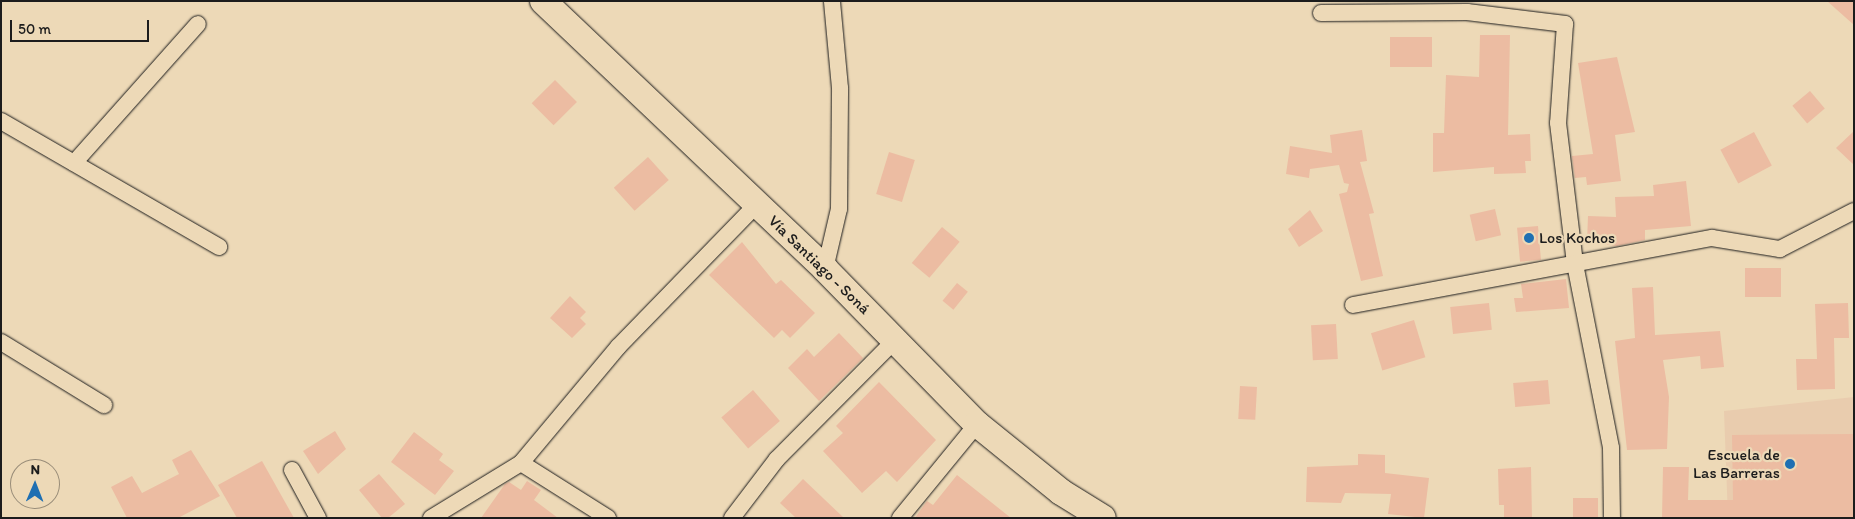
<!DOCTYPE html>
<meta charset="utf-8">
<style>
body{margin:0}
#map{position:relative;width:1855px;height:519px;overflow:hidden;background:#edd9b7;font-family:Itim,sans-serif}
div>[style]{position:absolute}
.built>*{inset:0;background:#e9ccae}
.building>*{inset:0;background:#ecbca2;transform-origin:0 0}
.roads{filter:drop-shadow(0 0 1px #1c1c1c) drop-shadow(0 0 1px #1c1c1c)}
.minor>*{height:16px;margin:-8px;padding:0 8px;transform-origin:8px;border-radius:8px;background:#edd9b7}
.primary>*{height:26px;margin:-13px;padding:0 13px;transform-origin:13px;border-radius:13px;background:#edd9b7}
.dots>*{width:14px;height:14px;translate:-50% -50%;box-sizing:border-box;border:2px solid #edd9b7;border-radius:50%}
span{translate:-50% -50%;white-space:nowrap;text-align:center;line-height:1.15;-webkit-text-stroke:4.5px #edd9b7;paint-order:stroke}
.poi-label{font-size:16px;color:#1c1c1c}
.left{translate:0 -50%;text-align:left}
.right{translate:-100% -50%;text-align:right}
.street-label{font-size:16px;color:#1c1c1c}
.frame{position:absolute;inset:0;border:2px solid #1c1c1c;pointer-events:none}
.north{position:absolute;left:10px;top:459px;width:50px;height:50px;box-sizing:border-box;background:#edd9b7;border:1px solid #998d79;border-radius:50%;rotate:1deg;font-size:14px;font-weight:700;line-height:20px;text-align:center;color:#1c1c1c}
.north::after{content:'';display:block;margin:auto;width:18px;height:22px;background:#1f6fb2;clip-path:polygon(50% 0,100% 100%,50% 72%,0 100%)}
.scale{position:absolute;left:10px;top:20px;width:139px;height:22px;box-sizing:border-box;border:2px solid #1c1c1c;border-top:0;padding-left:6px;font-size:15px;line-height:18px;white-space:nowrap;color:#1c1c1c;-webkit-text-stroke:4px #edd9b7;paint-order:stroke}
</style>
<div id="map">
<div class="built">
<i style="clip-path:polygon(1854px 397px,1854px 518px,1728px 518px,1724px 411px)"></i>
</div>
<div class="building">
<i style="clip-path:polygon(1827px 1px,1854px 1px,1854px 25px)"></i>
<i style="clip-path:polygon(1480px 35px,1510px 35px,1508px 135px,1530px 134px,1531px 161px,1525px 161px,1526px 173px,1494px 174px,1494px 167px,1433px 172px,1433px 133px,1444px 133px,1446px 75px,1479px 77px)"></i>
<i style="left:1390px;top:37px;width:42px;height:30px"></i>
<i style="clip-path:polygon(1617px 57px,1635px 132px,1615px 135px,1621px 181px,1587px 185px,1586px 177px,1575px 178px,1572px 156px,1593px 154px,1578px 63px)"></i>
<i style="left:555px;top:80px;width:31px;height:33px;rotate:45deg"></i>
<i style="left:1810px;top:91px;width:23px;height:23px;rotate:50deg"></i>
<i style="clip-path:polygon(1362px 130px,1367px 161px,1360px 162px,1374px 213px,1369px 214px,1383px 276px,1361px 281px,1339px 194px,1347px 192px,1349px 184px,1344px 183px,1339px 165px,1310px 169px,1309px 178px,1286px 174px,1290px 146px,1332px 153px,1330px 135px)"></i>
<i style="clip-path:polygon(1854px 131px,1854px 165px,1836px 148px)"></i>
<i style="left:1754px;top:132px;width:38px;height:38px;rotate:62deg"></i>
<i style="left:889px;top:152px;width:27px;height:44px;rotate:17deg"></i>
<i style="left:648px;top:157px;width:31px;height:46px;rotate:48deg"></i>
<i style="clip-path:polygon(1686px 181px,1691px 226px,1645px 230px,1645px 240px,1617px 246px,1587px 242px,1588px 216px,1616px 217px,1615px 197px,1654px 196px,1653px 185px)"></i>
<i style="left:1495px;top:209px;width:27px;height:26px;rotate:77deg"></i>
<i style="clip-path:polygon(1310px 210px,1323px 231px,1299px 247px,1288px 229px)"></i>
<i style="left:1538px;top:226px;width:34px;height:21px;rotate:85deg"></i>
<i style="left:942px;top:227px;width:23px;height:47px;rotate:40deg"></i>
<i style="clip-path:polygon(742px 242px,776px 284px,781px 280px,815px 313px,790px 338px,782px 330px,774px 338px,709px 275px)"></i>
<i style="left:1745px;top:268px;width:36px;height:29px"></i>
<i style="clip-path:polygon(1566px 279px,1569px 308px,1516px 312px,1514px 298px,1523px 298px,1521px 284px)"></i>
<i style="left:957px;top:283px;width:14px;height:23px;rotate:39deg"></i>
<i style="clip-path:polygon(1653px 287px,1655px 335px,1720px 331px,1724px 367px,1701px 369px,1700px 356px,1663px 360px,1669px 397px,1667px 449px,1627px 450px,1615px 341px,1635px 338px,1632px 288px)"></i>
<i style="clip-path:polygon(570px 296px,586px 312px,580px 318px,586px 324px,572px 338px,550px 318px)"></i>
<i style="left:1489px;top:303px;width:27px;height:39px;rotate:84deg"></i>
<i style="clip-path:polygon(1848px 303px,1849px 338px,1834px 338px,1835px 389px,1797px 390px,1796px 359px,1817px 359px,1815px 304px)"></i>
<i style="left:1414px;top:320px;width:39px;height:45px;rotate:73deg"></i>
<i style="left:1336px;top:324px;width:35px;height:25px;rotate:87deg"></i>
<i style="clip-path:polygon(839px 333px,863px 358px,819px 401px,788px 368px,807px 349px,814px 357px)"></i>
<i style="left:1548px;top:380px;width:24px;height:35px;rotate:85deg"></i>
<i style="clip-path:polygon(879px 382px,936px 440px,897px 482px,886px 471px,862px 493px,823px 451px,843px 433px,836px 426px)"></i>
<i style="left:1240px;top:386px;width:17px;height:33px;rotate:3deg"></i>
<i style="left:753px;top:390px;width:41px;height:42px;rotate:49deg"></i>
<i style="clip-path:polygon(335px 431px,346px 449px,318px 474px,303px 451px)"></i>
<i style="clip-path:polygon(414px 432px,443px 454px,439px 460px,454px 471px,435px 495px,391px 462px)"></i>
<i style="clip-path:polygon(1854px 434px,1854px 518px,1662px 518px,1663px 467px,1689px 467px,1688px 500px,1733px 500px,1732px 435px)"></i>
<i style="clip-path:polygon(191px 450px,220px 496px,178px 518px,127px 518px,111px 487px,132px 476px,142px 493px,179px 474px,172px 460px)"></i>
<i style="clip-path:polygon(1358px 454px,1385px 455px,1385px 473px,1429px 478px,1424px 518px,1388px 514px,1391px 494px,1345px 493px,1341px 503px,1306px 502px,1307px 467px,1358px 465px)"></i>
<i style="clip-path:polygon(262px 461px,294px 518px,237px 518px,218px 485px)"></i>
<i style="clip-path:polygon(1531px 467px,1532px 518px,1504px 518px,1504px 505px,1499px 505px,1498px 469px)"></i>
<i style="clip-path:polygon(379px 474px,405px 504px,388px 518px,382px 518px,359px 490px)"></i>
<i style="clip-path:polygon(957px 475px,1011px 518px,915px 518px,927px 501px,933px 505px)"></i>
<i style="clip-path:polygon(803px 479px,844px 518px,796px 518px,780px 503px)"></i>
<i style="clip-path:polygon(527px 481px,541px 490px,534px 500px,558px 518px,481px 518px,505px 484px,509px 482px,521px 490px)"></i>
<i style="left:1598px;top:498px;width:20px;height:25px;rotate:90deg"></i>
</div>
<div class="roads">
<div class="minor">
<i style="left:1321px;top:13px;width:146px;rotate:-0.4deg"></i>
<i style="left:1467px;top:12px;width:99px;rotate:7deg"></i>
<i style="left:1565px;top:24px;width:99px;rotate:94deg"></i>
<i style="left:1558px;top:123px;width:142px;rotate:83.1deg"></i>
<i style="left:1575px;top:264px;width:187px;rotate:78.9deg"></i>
<i style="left:1611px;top:448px;width:70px;rotate:89.2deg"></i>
<i style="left:1px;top:121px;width:252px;rotate:30deg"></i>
<i style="left:74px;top:163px;width:186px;rotate:-48.3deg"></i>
<i style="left:825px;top:269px;width:62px;rotate:-76.9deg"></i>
<i style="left:839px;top:209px;width:121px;rotate:-89.5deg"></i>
<i style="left:840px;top:88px;width:87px;rotate:-95.3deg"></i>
<i style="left:1353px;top:305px;width:365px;rotate:-10.6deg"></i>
<i style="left:1712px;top:238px;width:69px;rotate:9.2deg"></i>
<i style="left:1780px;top:249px;width:83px;rotate:-27.2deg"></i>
<i style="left:1px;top:342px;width:121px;rotate:31.5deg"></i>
<i style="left:521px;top:463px;width:151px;rotate:-50.1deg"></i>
<i style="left:618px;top:347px;width:198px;rotate:-45.8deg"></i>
<i style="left:292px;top:470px;width:55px;rotate:61.6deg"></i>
<i style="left:431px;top:518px;width:105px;rotate:-31.4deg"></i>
<i style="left:521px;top:463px;width:103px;rotate:32.3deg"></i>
<i style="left:732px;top:518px;width:74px;rotate:-52.7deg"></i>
<i style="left:777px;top:459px;width:168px;rotate:-45.2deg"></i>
<i style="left:900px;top:518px;width:122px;rotate:-50.7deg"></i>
</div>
<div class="primary">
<i style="left:543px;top:1px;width:389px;rotate:43.5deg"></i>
<i style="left:825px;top:269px;width:217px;rotate:45.6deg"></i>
<i style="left:977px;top:424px;width:108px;rotate:39deg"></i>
<i style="left:1061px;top:492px;width:49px;rotate:31.8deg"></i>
</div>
</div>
<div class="dots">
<i style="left:1529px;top:238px;background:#1f6fb2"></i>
<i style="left:1790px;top:464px;background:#1f6fb2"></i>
</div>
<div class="poi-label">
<span class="left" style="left:1539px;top:238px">Los Kochos</span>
<span class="right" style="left:1780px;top:464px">Escuela de<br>Las Barreras</span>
</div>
<div class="street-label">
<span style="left:819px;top:265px;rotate:44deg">Vía Santiago - Soná</span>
</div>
<div class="frame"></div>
<div class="north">N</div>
<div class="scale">50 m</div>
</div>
